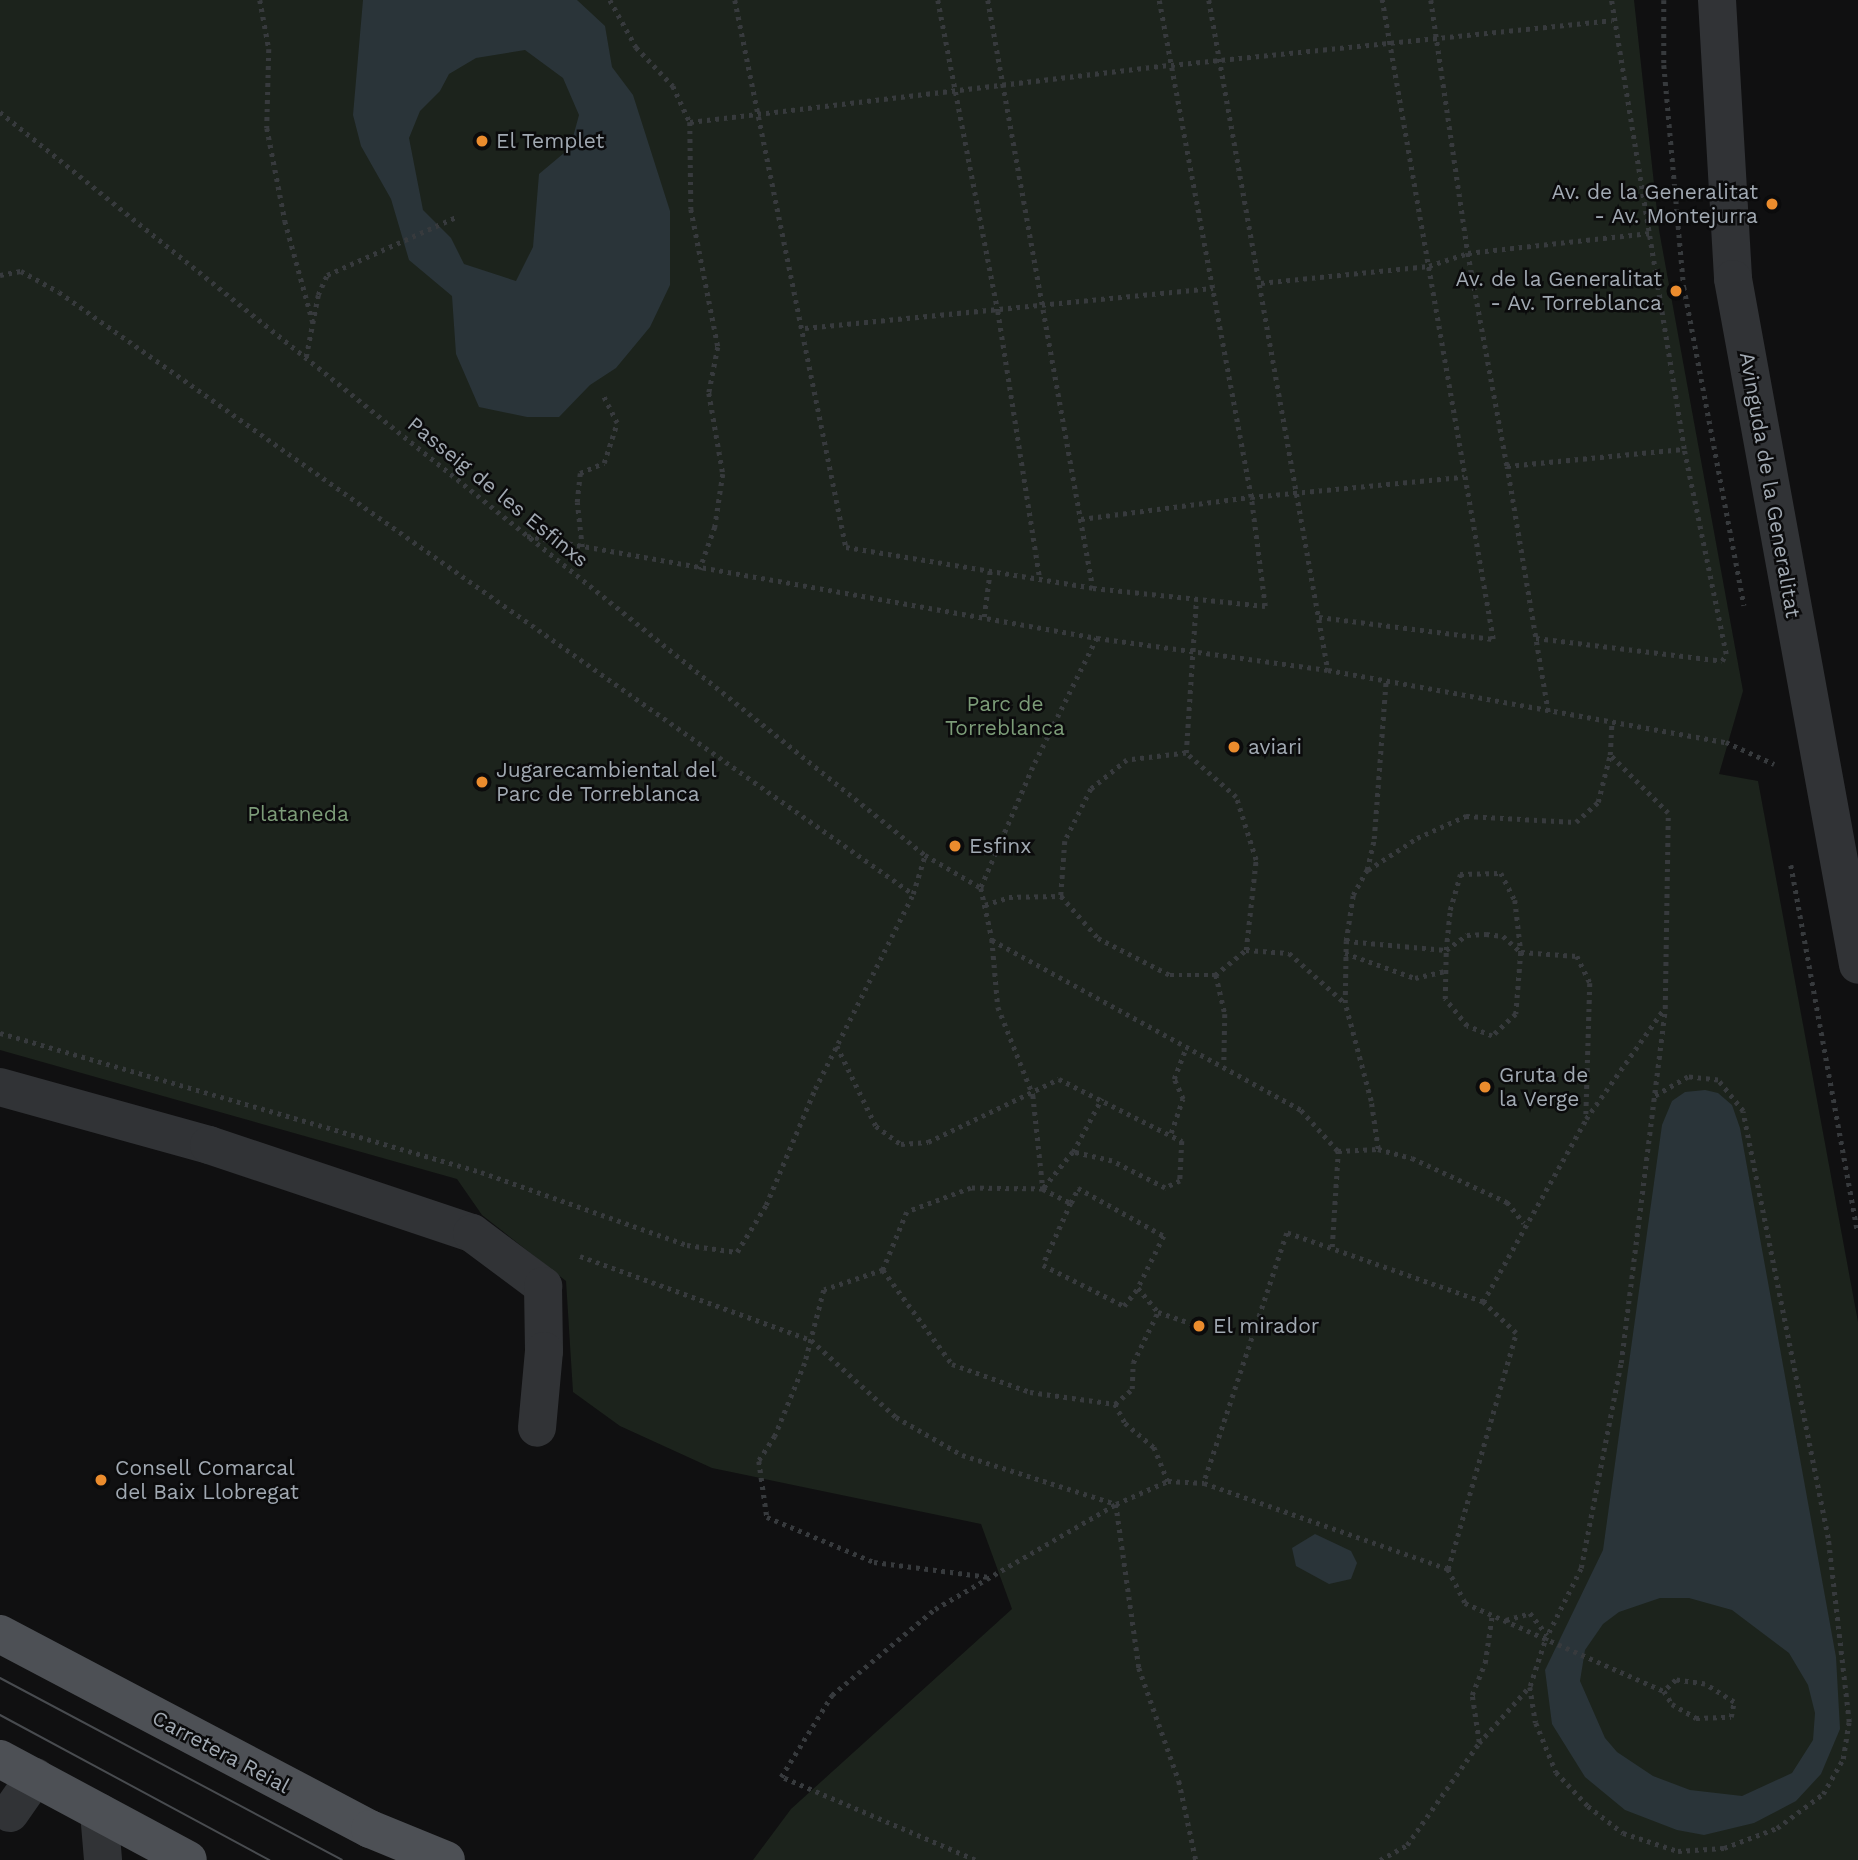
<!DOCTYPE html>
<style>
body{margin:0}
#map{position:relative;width:1858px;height:1860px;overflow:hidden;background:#101011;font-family:"Work Sans",sans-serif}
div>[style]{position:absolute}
.green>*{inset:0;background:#1c231c}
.water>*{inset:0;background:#2a3439}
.path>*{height:4.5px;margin-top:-2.25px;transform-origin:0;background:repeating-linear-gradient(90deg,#373a3d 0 3.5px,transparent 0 8.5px)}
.minor>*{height:38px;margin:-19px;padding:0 19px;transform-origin:19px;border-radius:19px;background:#313336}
.major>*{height:38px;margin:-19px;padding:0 19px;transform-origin:19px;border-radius:19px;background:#4d5055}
.tram>*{height:2px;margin:-1px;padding:0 1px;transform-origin:1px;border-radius:1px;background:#484b4f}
.dots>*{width:19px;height:19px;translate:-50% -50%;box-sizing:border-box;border:4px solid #0b0b0c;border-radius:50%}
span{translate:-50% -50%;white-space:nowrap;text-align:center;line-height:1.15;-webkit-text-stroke:5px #0b0b0c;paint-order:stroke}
.poi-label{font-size:21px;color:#a1a9b2}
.left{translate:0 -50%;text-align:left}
.right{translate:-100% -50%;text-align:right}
.street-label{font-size:21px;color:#a1a9b2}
.park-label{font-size:21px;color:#7c9c78}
</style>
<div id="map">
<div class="green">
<i style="clip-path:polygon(0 0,1634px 0,1659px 230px,1743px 691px,1719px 774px,1758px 781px,1858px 1322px,1858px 1860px,753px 1860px,791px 1809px,1012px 1609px,981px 1524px,712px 1468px,620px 1426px,573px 1392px,566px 1281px,482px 1215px,457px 1179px,0 1050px)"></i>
</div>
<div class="water">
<i style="clip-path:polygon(evenodd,363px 0,577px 0,605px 26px,612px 67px,633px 95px,670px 211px,670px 285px,650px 327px,616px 368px,590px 385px,559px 417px,527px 417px,479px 407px,456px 354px,452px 296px,409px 260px,391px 199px,361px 146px,353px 115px,363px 0,525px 50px,563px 78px,579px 115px,570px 148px,539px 174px,533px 247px,516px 281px,464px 264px,451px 238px,423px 210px,409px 138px,420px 111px,440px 91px,449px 74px,476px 58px,525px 50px)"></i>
<i style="clip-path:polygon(evenodd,1705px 1090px,1718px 1093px,1732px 1105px,1740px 1128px,1836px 1657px,1840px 1729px,1821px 1774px,1796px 1801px,1754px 1823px,1704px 1835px,1677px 1830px,1625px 1810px,1585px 1777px,1552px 1724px,1545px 1670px,1603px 1550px,1662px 1125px,1672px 1101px,1685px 1092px,1705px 1090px,1660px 1598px,1689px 1598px,1732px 1610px,1789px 1653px,1808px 1685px,1815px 1713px,1813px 1740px,1792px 1773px,1742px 1796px,1690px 1790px,1653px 1776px,1617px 1752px,1605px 1738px,1580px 1681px,1585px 1650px,1603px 1624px,1619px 1612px,1660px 1598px)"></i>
<i style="clip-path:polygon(1315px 1534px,1351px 1551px,1357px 1563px,1351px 1579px,1329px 1584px,1296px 1566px,1292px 1548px)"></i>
</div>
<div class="path">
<i style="left:260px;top:0;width:50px;rotate:79.6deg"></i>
<i style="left:269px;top:49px;width:79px;rotate:91.5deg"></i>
<i style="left:267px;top:128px;width:95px;rotate:79deg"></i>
<i style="left:285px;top:221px;width:106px;rotate:74.6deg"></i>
<i style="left:610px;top:0;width:54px;rotate:61deg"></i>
<i style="left:636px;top:47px;width:54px;rotate:46.5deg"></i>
<i style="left:673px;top:86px;width:40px;rotate:65deg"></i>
<i style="left:690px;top:122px;width:87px;rotate:89.3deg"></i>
<i style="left:691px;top:209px;width:141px;rotate:78.9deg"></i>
<i style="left:718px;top:347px;width:47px;rotate:101.1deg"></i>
<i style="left:709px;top:393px;width:82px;rotate:80.2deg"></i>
<i style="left:723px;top:474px;width:54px;rotate:98.6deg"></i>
<i style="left:715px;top:527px;width:45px;rotate:109.7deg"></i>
<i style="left:735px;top:0;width:558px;rotate:78.53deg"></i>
<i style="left:846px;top:547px;width:250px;rotate:9.4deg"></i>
<i style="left:1093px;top:588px;width:173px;rotate:6deg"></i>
<i style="left:1265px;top:606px;width:110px;rotate:-97.3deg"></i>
<i style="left:1251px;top:497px;width:505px;rotate:-100.49deg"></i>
<i style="left:938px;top:0;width:317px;rotate:79.1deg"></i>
<i style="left:998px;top:311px;width:271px;rotate:81.1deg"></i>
<i style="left:988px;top:0;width:597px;rotate:79.88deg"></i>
<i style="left:1209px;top:0;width:680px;rotate:79.93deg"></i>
<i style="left:1431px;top:0;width:256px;rotate:81.7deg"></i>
<i style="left:1468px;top:253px;width:217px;rotate:79.6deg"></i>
<i style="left:1664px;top:0;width:65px;rotate:90deg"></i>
<i style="left:1664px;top:65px;width:223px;rotate:84.9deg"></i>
<i style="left:1684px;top:287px;width:324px;rotate:79.3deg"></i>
<i style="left:0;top:112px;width:1186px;rotate:38.77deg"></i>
<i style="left:925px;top:855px;width:65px;rotate:30.5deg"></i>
<i style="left:690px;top:122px;width:484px;rotate:-6.8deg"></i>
<i style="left:1171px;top:65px;width:443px;rotate:-5.8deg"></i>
<i style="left:0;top:275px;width:21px;rotate:-11deg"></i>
<i style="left:21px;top:271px;width:43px;rotate:28.9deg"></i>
<i style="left:59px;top:292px;width:1045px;rotate:35.18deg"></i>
<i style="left:1261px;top:283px;width:169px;rotate:-5.8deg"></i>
<i style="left:1429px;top:266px;width:41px;rotate:-18.4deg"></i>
<i style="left:1468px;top:253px;width:183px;rotate:-6.3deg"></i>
<i style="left:805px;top:328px;width:410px;rotate:-5.6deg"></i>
<i style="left:306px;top:357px;width:63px;rotate:-79deg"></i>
<i style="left:318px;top:295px;width:22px;rotate:-66deg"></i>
<i style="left:327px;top:275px;width:141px;rotate:-24.2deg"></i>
<i style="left:1081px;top:519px;width:171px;rotate:-7.4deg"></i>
<i style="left:1251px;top:497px;width:214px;rotate:-5.4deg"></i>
<i style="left:527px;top:536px;width:579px;rotate:10.15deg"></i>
<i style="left:1097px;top:638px;width:233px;rotate:7.9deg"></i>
<i style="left:1328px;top:670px;width:404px;rotate:10.3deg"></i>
<i style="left:1726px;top:742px;width:53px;rotate:24.6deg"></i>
<i style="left:582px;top:547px;width:45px;rotate:-96.3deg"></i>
<i style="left:577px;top:502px;width:29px;rotate:-84deg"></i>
<i style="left:580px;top:473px;width:26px;rotate:-23deg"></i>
<i style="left:604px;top:463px;width:42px;rotate:-72deg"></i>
<i style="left:617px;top:423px;width:33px;rotate:-117deg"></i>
<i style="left:984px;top:617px;width:46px;rotate:-82.6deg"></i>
<i style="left:1319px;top:617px;width:175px;rotate:7.2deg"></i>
<i style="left:1493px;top:639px;width:649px;rotate:-99.85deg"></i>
<i style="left:1097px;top:638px;width:144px;rotate:116.4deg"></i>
<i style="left:1033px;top:767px;width:132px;rotate:113.3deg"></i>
<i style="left:981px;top:888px;width:52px;rotate:77.8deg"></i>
<i style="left:992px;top:939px;width:68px;rotate:85deg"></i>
<i style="left:998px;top:1007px;width:95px;rotate:68.3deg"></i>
<i style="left:1033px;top:1095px;width:95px;rotate:83.9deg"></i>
<i style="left:1043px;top:1189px;width:31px;rotate:27deg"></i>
<i style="left:1071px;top:1203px;width:68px;rotate:114.3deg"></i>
<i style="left:1043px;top:1265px;width:91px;rotate:26.8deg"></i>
<i style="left:1124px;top:1306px;width:23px;rotate:-52deg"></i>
<i style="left:1138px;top:1288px;width:31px;rotate:50deg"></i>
<i style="left:1158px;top:1312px;width:43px;rotate:18.9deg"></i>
<i style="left:1536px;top:638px;width:187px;rotate:7deg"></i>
<i style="left:1722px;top:661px;width:8px;rotate:-60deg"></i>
<i style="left:1726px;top:654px;width:209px;rotate:-101.6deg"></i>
<i style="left:1684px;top:449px;width:455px;rotate:-99.2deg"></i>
<i style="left:1548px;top:712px;width:249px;rotate:-99.5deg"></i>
<i style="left:1507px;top:466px;width:177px;rotate:-5.5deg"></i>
<i style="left:1186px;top:753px;width:152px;rotate:-86.2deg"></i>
<i style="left:1791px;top:865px;width:373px;rotate:79.7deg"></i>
<i style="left:1368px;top:870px;width:59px;rotate:-33.1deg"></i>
<i style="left:1417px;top:838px;width:54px;rotate:-24.2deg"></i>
<i style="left:1466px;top:816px;width:110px;rotate:3.1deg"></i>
<i style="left:1576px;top:822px;width:30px;rotate:-42deg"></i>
<i style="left:1598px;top:802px;width:49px;rotate:-75.7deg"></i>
<i style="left:1501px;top:873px;width:30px;rotate:63deg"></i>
<i style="left:1515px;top:900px;width:52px;rotate:83.4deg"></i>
<i style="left:1521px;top:952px;width:62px;rotate:94.6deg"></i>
<i style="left:1516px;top:1014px;width:33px;rotate:137deg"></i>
<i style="left:1492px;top:1036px;width:27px;rotate:-158deg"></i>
<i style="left:1467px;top:1026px;width:35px;rotate:-129deg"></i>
<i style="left:1445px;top:999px;width:49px;rotate:-88.8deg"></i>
<i style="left:1446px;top:950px;width:40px;rotate:-84.3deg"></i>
<i style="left:1450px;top:910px;width:37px;rotate:-74deg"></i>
<i style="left:1460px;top:874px;width:41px;rotate:-1.4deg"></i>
<i style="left:985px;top:905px;width:25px;rotate:-18deg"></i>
<i style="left:1009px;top:897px;width:52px;rotate:-1.1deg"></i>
<i style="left:992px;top:940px;width:353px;rotate:28.8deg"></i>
<i style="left:1301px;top:1110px;width:55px;rotate:47.9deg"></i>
<i style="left:1338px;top:1151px;width:40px;rotate:-2.9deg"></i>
<i style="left:1378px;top:1149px;width:35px;rotate:15deg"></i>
<i style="left:1412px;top:1158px;width:105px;rotate:24.9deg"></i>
<i style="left:1507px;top:1202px;width:27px;rotate:51deg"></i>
<i style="left:1346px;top:941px;width:100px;rotate:5.1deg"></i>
<i style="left:1446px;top:950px;width:26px;rotate:-36deg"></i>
<i style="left:1467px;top:935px;width:19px;rotate:-3deg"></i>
<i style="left:1486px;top:934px;width:17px;rotate:7deg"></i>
<i style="left:1503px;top:936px;width:24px;rotate:42deg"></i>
<i style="left:1521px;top:952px;width:56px;rotate:4.1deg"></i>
<i style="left:1577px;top:956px;width:30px;rotate:64deg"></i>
<i style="left:1590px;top:983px;width:136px;rotate:91.7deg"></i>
<i style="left:1246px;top:950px;width:91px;rotate:-83.7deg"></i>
<i style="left:1256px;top:860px;width:66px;rotate:-107.6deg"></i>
<i style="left:1236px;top:797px;width:67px;rotate:-138.7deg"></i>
<i style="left:1186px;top:753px;width:59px;rotate:173.2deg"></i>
<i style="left:1127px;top:760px;width:46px;rotate:141.1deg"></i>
<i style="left:1091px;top:789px;width:58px;rotate:116.6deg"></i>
<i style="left:1065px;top:841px;width:55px;rotate:94.2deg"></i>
<i style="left:1061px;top:896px;width:56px;rotate:48.6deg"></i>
<i style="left:1098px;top:938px;width:81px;rotate:27.2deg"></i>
<i style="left:1170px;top:975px;width:45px"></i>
<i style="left:1215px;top:975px;width:40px;rotate:-39deg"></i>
<i style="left:1246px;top:950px;width:43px;rotate:4deg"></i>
<i style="left:1289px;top:953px;width:75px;rotate:41.8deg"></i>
<i style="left:1345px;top:953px;width:74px;rotate:19.7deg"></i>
<i style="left:1415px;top:978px;width:32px;rotate:-13deg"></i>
<i style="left:1216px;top:975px;width:40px;rotate:77deg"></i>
<i style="left:1225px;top:1014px;width:50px;rotate:91.1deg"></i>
<i style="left:0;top:1033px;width:501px;rotate:16.12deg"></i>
<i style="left:481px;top:1172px;width:219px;rotate:19.5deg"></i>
<i style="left:687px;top:1245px;width:50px;rotate:8deg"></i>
<i style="left:737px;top:1252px;width:55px;rotate:-58.3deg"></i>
<i style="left:766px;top:1205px;width:126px;rotate:-67.1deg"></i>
<i style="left:815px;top:1089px;width:218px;rotate:-63.3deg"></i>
<i style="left:913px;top:894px;width:41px;rotate:-72.9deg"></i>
<i style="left:837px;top:1046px;width:89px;rotate:64deg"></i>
<i style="left:876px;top:1126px;width:31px;rotate:36deg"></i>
<i style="left:901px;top:1144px;width:27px;rotate:-4deg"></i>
<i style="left:928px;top:1142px;width:145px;rotate:-25.7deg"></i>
<i style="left:1059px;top:1079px;width:138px;rotate:26.8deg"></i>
<i style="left:1182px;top:1141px;width:40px;rotate:92.9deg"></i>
<i style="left:1180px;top:1181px;width:17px;rotate:155deg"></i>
<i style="left:1165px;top:1188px;width:59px;rotate:-153deg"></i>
<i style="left:1112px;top:1161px;width:40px;rotate:-167deg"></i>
<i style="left:1073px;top:1152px;width:48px;rotate:129deg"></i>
<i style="left:1043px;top:1189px;width:72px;rotate:-179.2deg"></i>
<i style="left:971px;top:1188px;width:68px;rotate:159.4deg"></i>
<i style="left:907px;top:1212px;width:63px;rotate:112.5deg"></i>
<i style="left:883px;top:1270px;width:117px;rotate:53.7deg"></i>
<i style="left:952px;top:1364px;width:83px;rotate:19.7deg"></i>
<i style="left:1030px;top:1392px;width:86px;rotate:8deg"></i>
<i style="left:1115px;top:1404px;width:21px;rotate:62deg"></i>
<i style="left:1125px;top:1423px;width:38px;rotate:40deg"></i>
<i style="left:1154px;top:1447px;width:37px;rotate:68deg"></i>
<i style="left:1171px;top:1133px;width:36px;rotate:-71deg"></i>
<i style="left:1183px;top:1099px;width:22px;rotate:-114deg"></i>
<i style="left:1174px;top:1079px;width:34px;rotate:-69deg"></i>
<i style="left:1378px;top:1149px;width:49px;rotate:-98.3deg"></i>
<i style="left:1371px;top:1101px;width:101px;rotate:-104.9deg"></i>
<i style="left:1345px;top:1003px;width:62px;rotate:-89.1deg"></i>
<i style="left:1346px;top:941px;width:47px;rotate:-81.3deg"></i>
<i style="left:1353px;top:895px;width:29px;rotate:-61deg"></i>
<i style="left:1367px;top:870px;width:32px;rotate:-77deg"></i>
<i style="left:1374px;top:839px;width:159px;rotate:-85.7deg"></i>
<i style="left:1073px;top:1152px;width:61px;rotate:-61.8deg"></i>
<i style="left:1071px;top:1203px;width:17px;rotate:-65deg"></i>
<i style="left:1078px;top:1188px;width:98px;rotate:29.2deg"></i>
<i style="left:1164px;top:1236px;width:58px;rotate:116.6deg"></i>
<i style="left:1332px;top:1247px;width:96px;rotate:-86.4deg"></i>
<i style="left:580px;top:1256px;width:246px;rotate:20deg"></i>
<i style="left:811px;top:1340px;width:115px;rotate:42.2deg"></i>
<i style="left:896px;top:1417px;width:76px;rotate:29.9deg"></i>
<i style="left:962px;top:1455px;width:162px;rotate:17.7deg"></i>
<i style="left:1116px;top:1504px;width:166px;rotate:82deg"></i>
<i style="left:1139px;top:1668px;width:120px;rotate:70.5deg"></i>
<i style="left:1179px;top:1781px;width:81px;rotate:77.9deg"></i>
<i style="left:883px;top:1270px;width:62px;rotate:161.3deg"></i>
<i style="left:824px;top:1290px;width:75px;rotate:104.6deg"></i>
<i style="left:805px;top:1363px;width:79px;rotate:112.3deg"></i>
<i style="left:775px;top:1436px;width:30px;rotate:123deg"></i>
<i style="left:759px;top:1461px;width:57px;rotate:81.9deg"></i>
<i style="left:767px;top:1517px;width:116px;rotate:22.8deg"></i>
<i style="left:874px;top:1562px;width:116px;rotate:7.4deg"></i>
<i style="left:1483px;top:1302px;width:210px;rotate:-60.6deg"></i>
<i style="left:1586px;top:1119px;width:135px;rotate:-54.7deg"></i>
<i style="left:1115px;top:1404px;width:23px;rotate:-41deg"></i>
<i style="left:1132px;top:1389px;width:26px;rotate:-88deg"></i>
<i style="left:1133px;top:1363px;width:57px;rotate:-63.9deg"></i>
<i style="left:1448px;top:1569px;width:38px;rotate:63deg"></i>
<i style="left:1465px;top:1603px;width:218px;rotate:23.9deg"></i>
<i style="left:1664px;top:1691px;width:15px;rotate:58deg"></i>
<i style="left:1672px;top:1704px;width:28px;rotate:30deg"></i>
<i style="left:1696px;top:1718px;width:35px;rotate:-2deg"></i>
<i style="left:1731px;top:1717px;width:15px;rotate:-79deg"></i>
<i style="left:1734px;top:1702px;width:34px;rotate:-148deg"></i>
<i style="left:1705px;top:1684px;width:29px;rotate:-172deg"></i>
<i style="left:1676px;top:1680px;width:16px;rotate:137deg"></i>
<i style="left:1506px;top:1620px;width:25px;rotate:-16deg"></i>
<i style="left:1530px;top:1613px;width:28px;rotate:52deg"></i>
<i style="left:1530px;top:1687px;width:36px;rotate:81deg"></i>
<i style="left:1536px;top:1723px;width:53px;rotate:67.8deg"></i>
<i style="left:1556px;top:1772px;width:47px;rotate:46.7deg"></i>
<i style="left:1588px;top:1806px;width:44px;rotate:37.6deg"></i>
<i style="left:1623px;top:1833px;width:58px;rotate:18.1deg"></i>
<i style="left:1678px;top:1851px;width:46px;rotate:-3.7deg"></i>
<i style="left:1724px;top:1848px;width:57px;rotate:-20.7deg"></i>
<i style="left:1777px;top:1828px;width:57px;rotate:-36.5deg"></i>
<i style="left:1823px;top:1794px;width:40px;rotate:-60.3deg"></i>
<i style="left:1843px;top:1759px;width:37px;rotate:-81deg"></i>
<i style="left:1849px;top:1722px;width:185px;rotate:-96.5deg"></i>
<i style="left:1828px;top:1538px;width:435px;rotate:-101.3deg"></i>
<i style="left:1743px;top:1111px;width:40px;rotate:-129deg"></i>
<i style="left:1718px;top:1080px;width:30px;rotate:-174deg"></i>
<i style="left:1688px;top:1077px;width:38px;rotate:150deg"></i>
<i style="left:1479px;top:1742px;width:48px;rotate:-98.5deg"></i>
<i style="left:1472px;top:1695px;width:35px;rotate:-68deg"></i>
<i style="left:1485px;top:1663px;width:49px;rotate:-81.7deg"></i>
<i style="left:975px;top:1860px;width:211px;rotate:-156.8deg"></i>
<i style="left:781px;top:1777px;width:97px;rotate:-58.1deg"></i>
<i style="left:832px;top:1695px;width:134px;rotate:-39.9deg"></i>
<i style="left:935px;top:1609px;width:209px;rotate:-30.1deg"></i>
<i style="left:1116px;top:1504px;width:57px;rotate:-23.9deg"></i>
<i style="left:1168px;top:1481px;width:36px;rotate:3deg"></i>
<i style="left:1204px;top:1483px;width:259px;rotate:19.4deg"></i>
<i style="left:1448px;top:1569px;width:246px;rotate:-73.9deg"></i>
<i style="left:1516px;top:1333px;width:45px;rotate:-136.8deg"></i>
<i style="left:1483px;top:1302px;width:208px;rotate:-160.6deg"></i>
<i style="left:1287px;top:1233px;width:263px;rotate:108.4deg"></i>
<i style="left:1380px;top:1860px;width:31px;rotate:-29deg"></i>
<i style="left:1407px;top:1845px;width:125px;rotate:-54.8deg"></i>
<i style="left:1479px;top:1743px;width:76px;rotate:-48.2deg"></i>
<i style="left:1530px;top:1686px;width:48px;rotate:-71.9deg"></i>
<i style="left:1545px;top:1640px;width:80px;rotate:-63.4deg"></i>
<i style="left:1581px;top:1568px;width:209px;rotate:-79deg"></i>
<i style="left:1621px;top:1363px;width:358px;rotate:-82.9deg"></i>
<i style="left:1665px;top:1008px;width:195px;rotate:-89.1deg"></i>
<i style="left:1668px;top:813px;width:82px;rotate:-135deg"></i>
<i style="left:1610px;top:755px;width:33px;rotate:-87deg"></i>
</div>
<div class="minor">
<i style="left:1717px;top:0;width:279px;rotate:86.7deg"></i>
<i style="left:1733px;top:279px;width:697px;rotate:79.67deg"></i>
<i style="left:0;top:1087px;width:217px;rotate:15.5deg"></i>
<i style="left:209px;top:1145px;width:277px;rotate:18.5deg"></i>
<i style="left:472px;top:1233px;width:89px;rotate:36.7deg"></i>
<i style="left:543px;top:1286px;width:65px;rotate:89.1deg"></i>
<i style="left:544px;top:1351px;width:77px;rotate:95.2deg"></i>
<i style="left:99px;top:1812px;width:48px;rotate:85.2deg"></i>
<i style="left:10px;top:1813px;width:44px;rotate:-55.2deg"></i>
</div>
<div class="major">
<i style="left:0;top:1634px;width:418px;rotate:27.8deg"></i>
<i style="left:370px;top:1829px;width:82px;rotate:22.2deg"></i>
<i style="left:0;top:1759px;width:213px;rotate:28.2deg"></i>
</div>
<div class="tram">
<i style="left:0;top:1678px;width:387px;rotate:28deg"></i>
<i style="left:0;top:1715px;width:306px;rotate:28.3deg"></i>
</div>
<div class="dots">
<i style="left:482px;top:141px;background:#eb8c2d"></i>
<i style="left:1772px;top:204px;background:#eb8c2d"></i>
<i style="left:1676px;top:291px;background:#eb8c2d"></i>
<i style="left:1234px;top:747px;background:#eb8c2d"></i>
<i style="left:482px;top:782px;background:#eb8c2d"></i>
<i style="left:955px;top:846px;background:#eb8c2d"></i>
<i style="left:1485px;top:1087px;background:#eb8c2d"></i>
<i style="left:1199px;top:1326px;background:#eb8c2d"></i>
<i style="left:101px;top:1480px;background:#eb8c2d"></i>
</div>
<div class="poi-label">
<span class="left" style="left:496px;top:141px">El Templet</span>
<span class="right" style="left:1758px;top:204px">Av. de la Generalitat<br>- Av. Montejurra</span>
<span class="right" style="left:1662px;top:291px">Av. de la Generalitat<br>- Av. Torreblanca</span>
<span class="left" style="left:1248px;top:747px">aviari</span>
<span class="left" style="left:496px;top:782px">Jugarecambiental del<br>Parc de Torreblanca</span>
<span class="left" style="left:969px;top:846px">Esfinx</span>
<span class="left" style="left:1499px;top:1087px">Gruta de<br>la Verge</span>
<span class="left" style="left:1213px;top:1326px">El mirador</span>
<span class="left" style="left:115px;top:1480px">Consell Comarcal<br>del Baix Llobregat</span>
</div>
<div class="street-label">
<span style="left:1770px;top:485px;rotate:80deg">Avinguda de la Generalitat</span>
<span style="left:498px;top:492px;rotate:39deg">Passeig de les Esfinxs</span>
<span style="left:221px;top:1752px;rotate:28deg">Carretera Reial</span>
</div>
<div class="park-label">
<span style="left:1005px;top:716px">Parc de<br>Torreblanca</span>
<span style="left:298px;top:814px">Plataneda</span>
</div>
</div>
